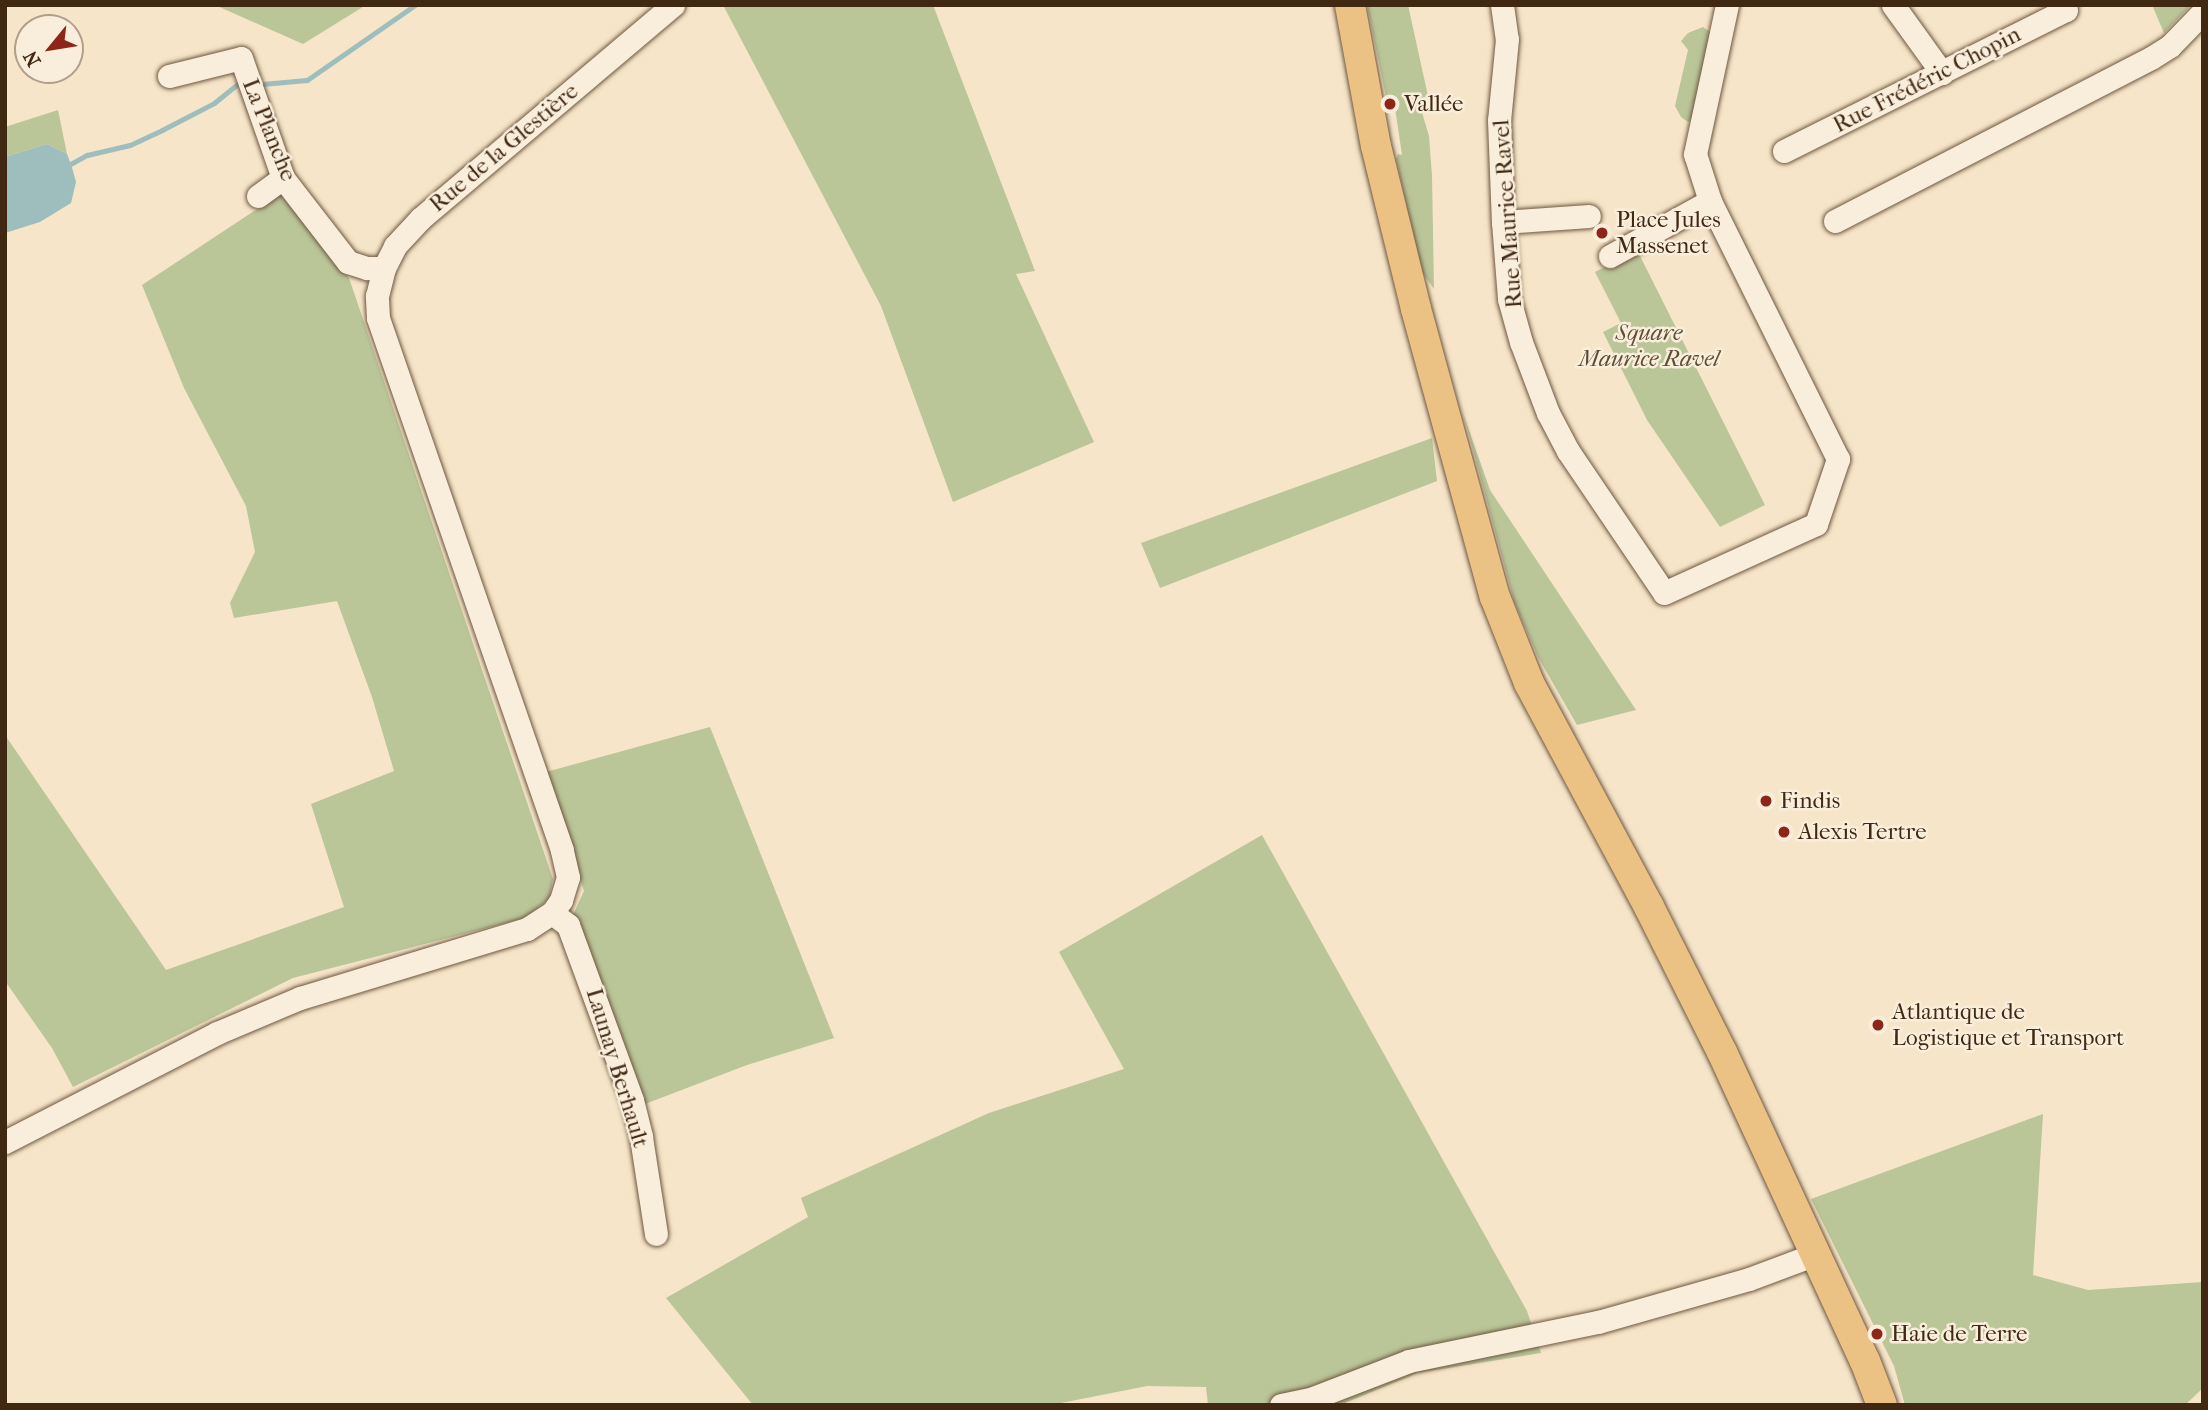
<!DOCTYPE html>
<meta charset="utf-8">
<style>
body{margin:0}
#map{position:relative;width:2208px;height:1410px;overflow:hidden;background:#f6e5c8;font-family:"IM FELL French Canon",serif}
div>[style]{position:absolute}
.green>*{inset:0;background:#bac598}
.water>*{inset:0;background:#9ebdbd}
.stream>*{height:5px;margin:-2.5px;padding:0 2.5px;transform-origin:2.5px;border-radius:2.5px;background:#9ebdbd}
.roads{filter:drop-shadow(0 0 2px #6e5740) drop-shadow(0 0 2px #6e5740)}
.minor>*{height:23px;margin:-11.5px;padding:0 11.5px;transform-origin:11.5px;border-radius:11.5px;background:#f9eedb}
.major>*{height:30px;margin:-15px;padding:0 15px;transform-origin:15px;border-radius:15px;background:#ebc284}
.dots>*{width:19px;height:19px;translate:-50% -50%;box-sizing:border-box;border:4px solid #f9eedb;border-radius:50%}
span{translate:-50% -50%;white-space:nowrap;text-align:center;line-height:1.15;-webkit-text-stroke:5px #f9eedb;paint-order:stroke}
.street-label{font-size:23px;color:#402813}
.poi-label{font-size:23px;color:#402813}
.left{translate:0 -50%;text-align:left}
.park-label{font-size:23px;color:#5e4f34;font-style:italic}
.frame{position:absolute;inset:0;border:7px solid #402813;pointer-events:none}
.north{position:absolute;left:14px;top:14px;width:70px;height:70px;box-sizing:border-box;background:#f9eedb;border:2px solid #af9f8b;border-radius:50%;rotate:240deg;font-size:19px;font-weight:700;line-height:28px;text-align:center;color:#402813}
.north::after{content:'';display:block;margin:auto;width:24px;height:32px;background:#8f2418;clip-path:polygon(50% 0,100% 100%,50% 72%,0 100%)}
</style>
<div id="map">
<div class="green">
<i style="clip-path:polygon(215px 5px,366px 5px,303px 44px)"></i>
<i style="clip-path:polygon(723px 5px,933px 5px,1035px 271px,1016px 274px,1094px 442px,953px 502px,881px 306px)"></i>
<i style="clip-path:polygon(1367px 5px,1408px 5px,1428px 96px,1418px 99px,1429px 136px,1432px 176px,1434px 289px,1422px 272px,1413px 233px,1396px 159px,1398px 154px,1402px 155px,1394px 101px,1386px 97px)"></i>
<i style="clip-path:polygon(2152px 5px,2191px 5px,2164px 33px)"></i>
<i style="clip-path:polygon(1703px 27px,1710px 32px,1693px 119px,1688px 122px,1681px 117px,1675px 106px,1688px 50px,1681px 41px,1688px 33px)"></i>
<i style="clip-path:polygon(58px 110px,67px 154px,47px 144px,5px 157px,5px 127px)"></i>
<i style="clip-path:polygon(280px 194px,349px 278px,553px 879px,549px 899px,525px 918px,293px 978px,73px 1087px,52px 1048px,5px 981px,5px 735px,166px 970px,344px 907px,311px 804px,394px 771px,372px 697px,337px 601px,234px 618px,230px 603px,255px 552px,246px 506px,184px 388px,142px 285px)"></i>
<i style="clip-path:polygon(1637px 250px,1765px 505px,1720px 527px,1647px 420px,1603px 332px,1621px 323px,1595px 272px)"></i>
<i style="clip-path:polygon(1463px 413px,1490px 490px,1636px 710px,1577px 725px,1538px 657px,1514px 601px)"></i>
<i style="clip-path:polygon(1432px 438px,1437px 481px,1160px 588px,1141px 543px)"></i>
<i style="clip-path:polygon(710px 727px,834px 1038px,747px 1065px,645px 1104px,573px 915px,584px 891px,546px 772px)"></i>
<i style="clip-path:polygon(1262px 835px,1527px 1311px,1541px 1353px,1418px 1373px,1340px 1405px,1208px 1405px,1206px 1387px,1147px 1386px,1051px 1405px,753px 1405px,666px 1298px,808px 1217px,801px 1198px,989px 1113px,1124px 1069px,1059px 952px)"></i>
<i style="clip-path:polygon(2043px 1114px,2033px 1275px,2088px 1290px,2203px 1282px,2203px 1388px,2185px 1405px,1905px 1405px,1894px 1366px,1811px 1199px)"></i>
</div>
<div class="water">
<i style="clip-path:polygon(47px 144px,67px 154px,71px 164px,76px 182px,71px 203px,40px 222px,5px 233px,5px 157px)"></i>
</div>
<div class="stream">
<i style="left:262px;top:84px;width:45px;rotate:-5.1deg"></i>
<i style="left:307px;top:80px;width:131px;rotate:-34.8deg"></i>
<i style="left:65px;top:167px;width:25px;rotate:-29deg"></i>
<i style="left:87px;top:155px;width:44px;rotate:-13.1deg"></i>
<i style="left:130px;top:145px;width:35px;rotate:-25deg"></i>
<i style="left:162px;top:130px;width:59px;rotate:-27.4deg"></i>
<i style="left:214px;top:103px;width:36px;rotate:-39deg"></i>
</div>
<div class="roads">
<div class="minor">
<i style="left:1502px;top:5px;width:34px;rotate:82deg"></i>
<i style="left:1507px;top:39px;width:81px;rotate:95.6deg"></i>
<i style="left:1499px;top:120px;width:102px;rotate:87.8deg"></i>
<i style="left:1503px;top:222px;width:77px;rotate:85.5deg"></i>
<i style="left:1509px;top:299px;width:45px;rotate:74.4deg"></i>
<i style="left:1521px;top:342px;width:76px;rotate:69.2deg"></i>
<i style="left:1548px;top:413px;width:43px;rotate:62.2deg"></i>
<i style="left:1568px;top:451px;width:171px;rotate:55.9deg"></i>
<i style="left:1664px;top:593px;width:167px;rotate:-24.4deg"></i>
<i style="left:1816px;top:524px;width:69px;rotate:-71.3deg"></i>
<i style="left:1838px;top:459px;width:288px;rotate:-116.4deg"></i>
<i style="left:1710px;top:201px;width:49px;rotate:-107.7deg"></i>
<i style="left:1695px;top:154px;width:152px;rotate:-77.9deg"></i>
<i style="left:1893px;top:5px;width:84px;rotate:54.2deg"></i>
<i style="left:169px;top:76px;width:74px;rotate:-14deg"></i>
<i style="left:241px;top:58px;width:127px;rotate:70.7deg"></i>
<i style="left:283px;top:178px;width:106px;rotate:52.3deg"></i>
<i style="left:348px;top:262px;width:20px;rotate:18deg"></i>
<i style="left:367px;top:268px;width:17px"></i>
<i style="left:1784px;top:151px;width:315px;rotate:-26.6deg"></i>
<i style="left:2066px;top:10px;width:5px;rotate:-112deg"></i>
<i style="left:258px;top:196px;width:31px;rotate:-36deg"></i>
<i style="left:1835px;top:221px;width:356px;rotate:-27.3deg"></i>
<i style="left:2151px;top:58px;width:22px;rotate:-32deg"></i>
<i style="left:2170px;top:46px;width:47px;rotate:-45.9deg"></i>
<i style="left:1503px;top:222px;width:86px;rotate:-4deg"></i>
<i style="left:1610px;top:256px;width:114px;rotate:-28.8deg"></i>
<i style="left:552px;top:913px;width:20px;rotate:37deg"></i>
<i style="left:568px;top:925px;width:186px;rotate:69.9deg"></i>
<i style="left:632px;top:1100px;width:38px;rotate:76deg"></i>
<i style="left:641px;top:1137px;width:98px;rotate:81.2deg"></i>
<i style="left:5px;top:1142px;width:238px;rotate:-27.2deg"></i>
<i style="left:217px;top:1033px;width:90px;rotate:-22.9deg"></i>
<i style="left:300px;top:998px;width:237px;rotate:-16.9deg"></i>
<i style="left:527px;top:929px;width:30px;rotate:-33deg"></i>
<i style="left:552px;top:913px;width:16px;rotate:-55deg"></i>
<i style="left:561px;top:900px;width:24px;rotate:-73deg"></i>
<i style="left:568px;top:877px;width:28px;rotate:-103deg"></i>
<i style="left:562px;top:850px;width:563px;rotate:-109.08deg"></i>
<i style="left:378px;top:318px;width:22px;rotate:-93deg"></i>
<i style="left:377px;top:296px;width:29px;rotate:-76deg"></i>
<i style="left:384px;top:268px;width:25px;rotate:-63deg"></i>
<i style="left:395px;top:246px;width:38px;rotate:-47deg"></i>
<i style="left:421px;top:218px;width:330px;rotate:-40.2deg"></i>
<i style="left:1281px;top:1405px;width:33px;rotate:-12deg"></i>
<i style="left:1313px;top:1398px;width:103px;rotate:-21.1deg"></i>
<i style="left:1409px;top:1361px;width:193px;rotate:-11.7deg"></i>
<i style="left:1598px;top:1322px;width:157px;rotate:-15.9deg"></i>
<i style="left:1749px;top:1279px;width:72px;rotate:-20.5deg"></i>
</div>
<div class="major">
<i style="left:1350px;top:5px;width:143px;rotate:79.6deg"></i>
<i style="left:1376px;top:146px;width:168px;rotate:76.2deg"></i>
<i style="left:1416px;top:309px;width:299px;rotate:74.7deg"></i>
<i style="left:1495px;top:597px;width:92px;rotate:68.4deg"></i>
<i style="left:1529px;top:683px;width:254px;rotate:61.8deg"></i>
<i style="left:1649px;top:907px;width:162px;rotate:63.3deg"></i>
<i style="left:1722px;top:1052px;width:340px;rotate:65.2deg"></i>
<i style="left:1865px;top:1361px;width:47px;rotate:68.9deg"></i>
</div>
</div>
<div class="dots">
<i style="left:1390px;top:104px;background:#8f2418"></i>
<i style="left:1602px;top:233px;background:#8f2418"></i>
<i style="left:1766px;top:801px;background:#8f2418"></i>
<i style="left:1784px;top:832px;background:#8f2418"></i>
<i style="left:1878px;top:1025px;background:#8f2418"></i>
<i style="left:1877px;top:1334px;background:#8f2418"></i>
</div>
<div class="street-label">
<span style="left:1927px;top:80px;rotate:-27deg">Rue Frédéric Chopin</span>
<span style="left:269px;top:130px;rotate:68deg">La Planche</span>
<span style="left:504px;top:148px;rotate:-40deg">Rue de la Glestière</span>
<span style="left:1508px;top:214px;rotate:-94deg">Rue Maurice Ravel</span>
<span style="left:617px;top:1068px;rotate:73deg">Launay Berhault</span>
</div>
<div class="poi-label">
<span class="left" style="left:1404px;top:104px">Vallée</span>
<span class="left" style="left:1616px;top:233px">Place Jules<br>Massenet</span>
<span class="left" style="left:1780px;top:801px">Findis</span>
<span class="left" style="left:1798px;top:832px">Alexis Tertre</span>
<span class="left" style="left:1892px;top:1025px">Atlantique de<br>Logistique et Transport</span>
<span class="left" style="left:1891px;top:1334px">Haie de Terre</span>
</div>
<div class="park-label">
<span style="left:1649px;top:346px">Square<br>Maurice Ravel</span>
</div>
<div class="frame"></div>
<div class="north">N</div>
</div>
